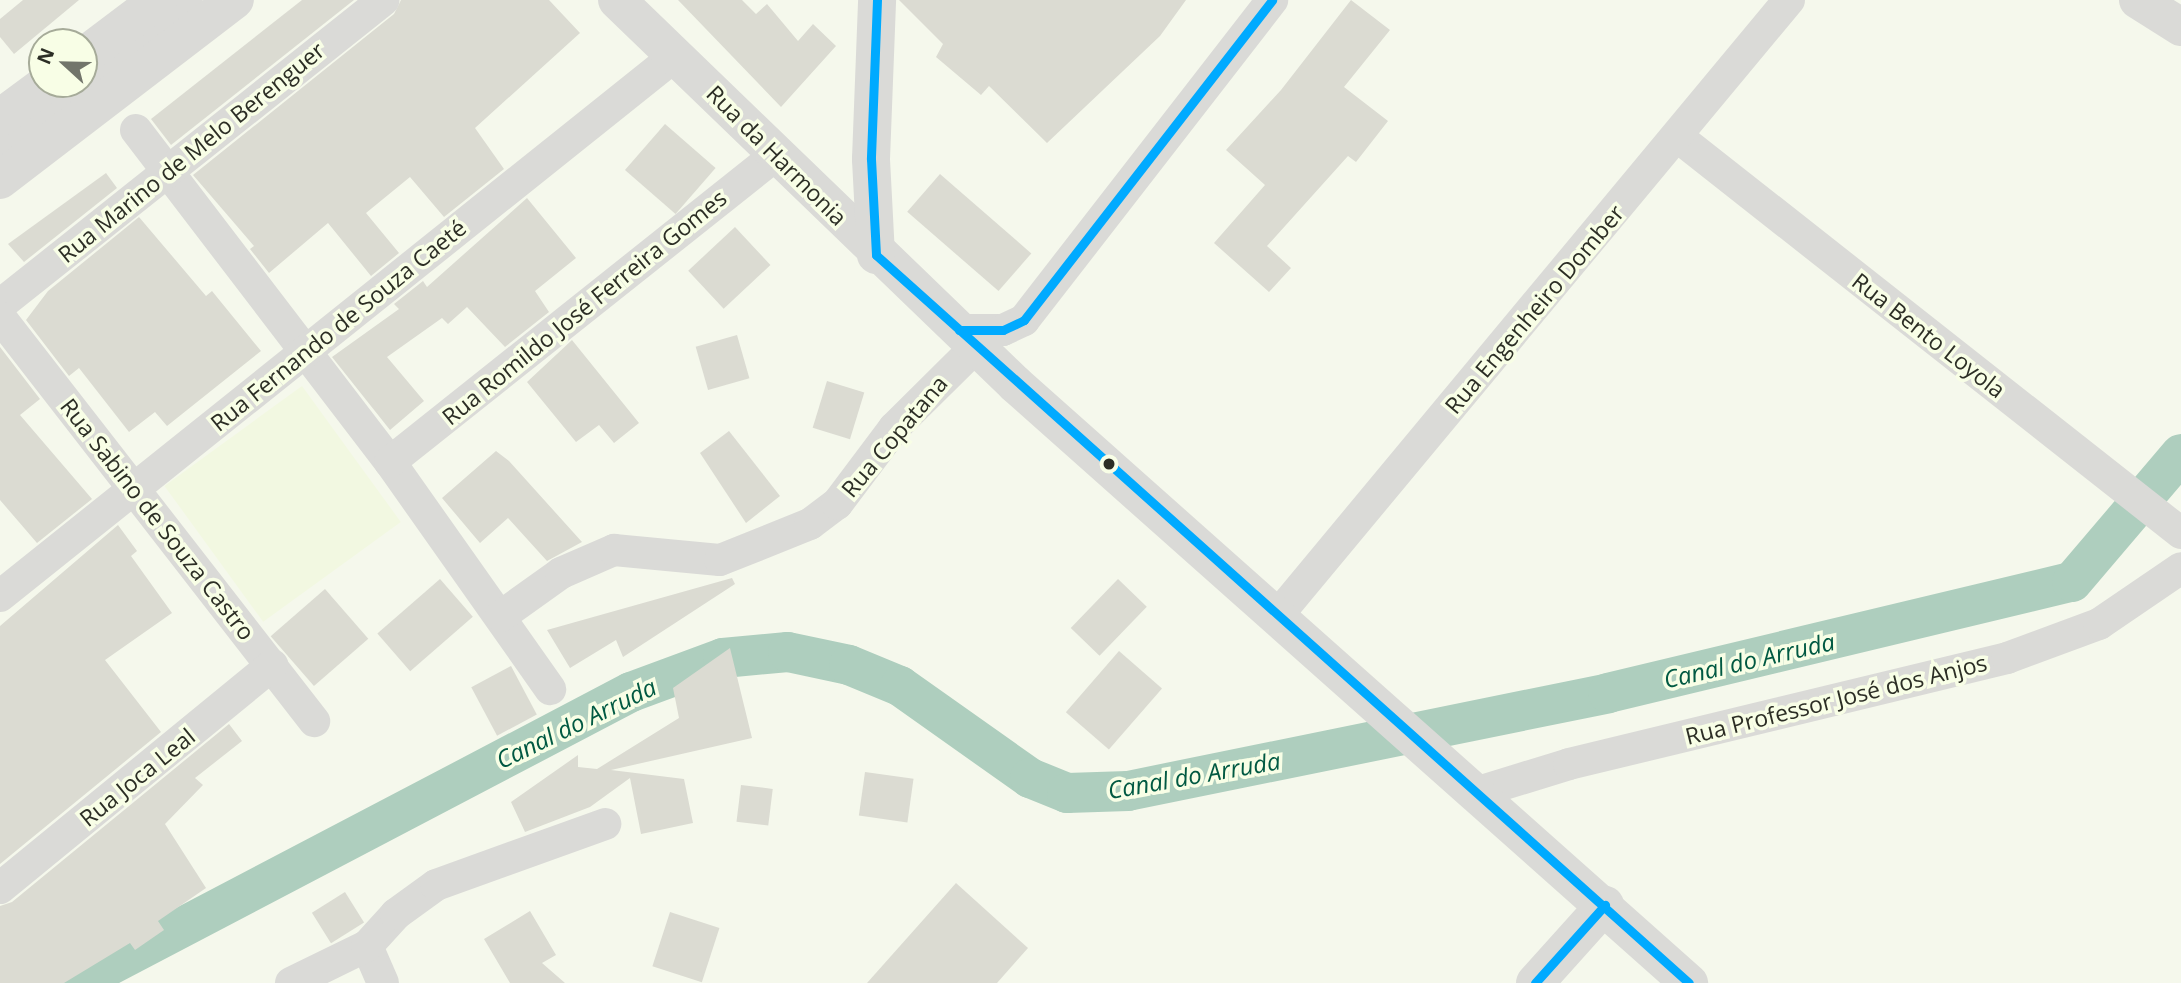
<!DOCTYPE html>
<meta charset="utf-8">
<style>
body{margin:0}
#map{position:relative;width:2181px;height:983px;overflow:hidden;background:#f5f8ec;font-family:"Open Sans",sans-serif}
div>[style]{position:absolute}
.built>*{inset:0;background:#f2f8e1;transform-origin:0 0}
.canal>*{height:40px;margin:-20px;padding:0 20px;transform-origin:20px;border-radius:20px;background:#aecebe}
.building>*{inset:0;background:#dbdbd2;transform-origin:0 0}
.pedestrian>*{height:23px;margin:-11.5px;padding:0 11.5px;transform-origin:11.5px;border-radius:11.5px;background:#dadad7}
.minor>*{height:32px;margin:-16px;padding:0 16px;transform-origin:16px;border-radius:16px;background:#dadad7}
.tertiary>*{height:38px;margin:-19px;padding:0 19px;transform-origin:19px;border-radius:19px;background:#dadad7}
.secondary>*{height:38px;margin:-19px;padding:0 19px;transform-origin:19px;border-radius:19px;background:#dadad7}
.primary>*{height:38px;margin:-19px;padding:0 19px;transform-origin:19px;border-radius:19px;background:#dadad7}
.bus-1>*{height:9px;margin:-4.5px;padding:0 4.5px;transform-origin:4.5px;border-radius:4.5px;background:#0af}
.dots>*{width:19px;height:19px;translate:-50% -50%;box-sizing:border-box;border:4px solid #f8fee6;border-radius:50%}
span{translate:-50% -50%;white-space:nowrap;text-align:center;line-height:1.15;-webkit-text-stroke:7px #f8fee6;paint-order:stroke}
.street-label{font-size:23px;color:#2c2e25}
.water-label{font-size:24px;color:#015942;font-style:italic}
.north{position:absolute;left:28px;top:28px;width:70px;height:70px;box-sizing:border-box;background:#f8fee6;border:2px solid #a6ab99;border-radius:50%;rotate:292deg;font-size:19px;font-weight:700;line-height:28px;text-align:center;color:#2c2e25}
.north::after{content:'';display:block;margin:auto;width:24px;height:32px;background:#72756b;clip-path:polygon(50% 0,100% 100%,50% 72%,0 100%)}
</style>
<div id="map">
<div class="built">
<i style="left:302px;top:386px;width:168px;height:170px;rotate:54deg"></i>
</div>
<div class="canal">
<i style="left:76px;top:983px;width:627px;rotate:-27.67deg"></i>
<i style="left:631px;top:692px;width:98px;rotate:-20.3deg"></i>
<i style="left:723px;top:658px;width:65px;rotate:-5.3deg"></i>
<i style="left:788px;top:652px;width:62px;rotate:12deg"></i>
<i style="left:849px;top:665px;width:55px;rotate:22.4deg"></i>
<i style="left:900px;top:686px;width:159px;rotate:35.3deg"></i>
<i style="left:1030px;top:778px;width:40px;rotate:22deg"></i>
<i style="left:1067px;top:793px;width:61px;rotate:-1.9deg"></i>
<i style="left:1128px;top:791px;width:490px;rotate:-11.5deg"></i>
<i style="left:1608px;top:693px;width:477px;rotate:-13.5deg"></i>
<i style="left:2072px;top:582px;width:168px;rotate:-49.6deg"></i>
</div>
<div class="building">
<i style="clip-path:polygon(23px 0,79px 0,14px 54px,0 37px,0 19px)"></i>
<i style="clip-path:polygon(302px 0,354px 0,171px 145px,151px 119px)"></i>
<i style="clip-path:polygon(401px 0,549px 0,580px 33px,475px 128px,504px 169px,444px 217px,410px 177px,366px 213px,399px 253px,371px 276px,328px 223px,269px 273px,250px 249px,254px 246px,193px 175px,394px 14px)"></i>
<i style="clip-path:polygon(678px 0,742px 0,756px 14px,767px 4px,798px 41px,813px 24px,836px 46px,781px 107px)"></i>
<i style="clip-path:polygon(899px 0,1186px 0,1160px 36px,1047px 143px,989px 86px,981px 95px,936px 57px,943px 44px)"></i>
<i style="clip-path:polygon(1351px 0,1390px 30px,1344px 87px,1388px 121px,1356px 162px,1348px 156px,1267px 246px,1291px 268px,1269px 292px,1214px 243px,1265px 185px,1226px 150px,1281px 90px)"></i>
<i style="left:665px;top:124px;width:67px;height:61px;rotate:41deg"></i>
<i style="clip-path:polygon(106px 173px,117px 188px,24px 262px,8px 244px)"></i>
<i style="left:940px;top:174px;width:121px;height:50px;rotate:41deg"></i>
<i style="clip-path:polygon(527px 198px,576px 258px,535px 291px,549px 312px,505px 347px,467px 307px,448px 324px,442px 318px,387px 357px,424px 401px,390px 430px,332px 357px,399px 309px,394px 304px,423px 281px,427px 287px)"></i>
<i style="clip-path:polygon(139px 217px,206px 296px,212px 291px,261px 351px,167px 426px,155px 412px,129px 432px,79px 368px,69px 376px,26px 320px,48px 291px)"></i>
<i style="left:735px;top:227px;width:52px;height:64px;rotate:47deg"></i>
<i style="left:737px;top:335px;width:45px;height:43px;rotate:74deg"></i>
<i style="clip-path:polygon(572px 340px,639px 423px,614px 443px,599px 425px,576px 442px,527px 382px)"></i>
<i style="clip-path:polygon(0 347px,40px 399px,20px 415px,92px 499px,37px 543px,0 500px)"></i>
<i style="left:827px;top:381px;width:39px;height:49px;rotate:17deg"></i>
<i style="clip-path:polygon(729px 431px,780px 496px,746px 523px,700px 453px)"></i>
<i style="clip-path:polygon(496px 451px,509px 461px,582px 542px,547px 561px,508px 518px,480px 543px,442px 498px)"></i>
<i style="clip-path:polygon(118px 525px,137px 551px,131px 556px,172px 613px,105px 660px,161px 732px,0 864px,0 626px)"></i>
<i style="clip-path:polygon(732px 578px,735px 584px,623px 657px,616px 640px,570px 668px,547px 630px)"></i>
<i style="left:440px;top:579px;width:50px;height:83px;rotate:49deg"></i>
<i style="left:1118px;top:579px;width:40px;height:68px;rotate:44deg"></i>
<i style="left:325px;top:589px;width:66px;height:72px;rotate:49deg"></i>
<i style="clip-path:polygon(730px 648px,752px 738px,611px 770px,684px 779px,693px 823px,641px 834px,630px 778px,590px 807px,525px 832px,511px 802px,578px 755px,578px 767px,597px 769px,679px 718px,673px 688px)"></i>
<i style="left:1119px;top:651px;width:57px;height:81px;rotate:41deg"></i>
<i style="left:511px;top:666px;width:55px;height:45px;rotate:62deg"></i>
<i style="clip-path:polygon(229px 724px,242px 741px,195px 778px,203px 785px,165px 824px,206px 888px,158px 921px,164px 930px,135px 950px,130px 943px,64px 983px,0 983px,0 906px,12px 902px)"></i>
<i style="left:865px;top:772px;width:49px;height:44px;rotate:8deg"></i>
<i style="left:741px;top:785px;width:32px;height:37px;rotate:7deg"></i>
<i style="clip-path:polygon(956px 883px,1028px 948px,997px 983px,867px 983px)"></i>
<i style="left:345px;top:892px;width:36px;height:39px;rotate:58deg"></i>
<i style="clip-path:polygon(530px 911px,556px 955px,542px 963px,565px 983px,510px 983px,484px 939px)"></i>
<i style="left:670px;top:912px;width:52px;height:57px;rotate:18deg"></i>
</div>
<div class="pedestrian">
<i style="left:0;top:149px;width:242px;rotate:-38deg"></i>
</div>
<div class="minor">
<i style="left:136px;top:130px;width:418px;rotate:52.6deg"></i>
<i style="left:390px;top:462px;width:278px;rotate:54.8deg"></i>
<i style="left:1678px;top:137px;width:640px;rotate:38.21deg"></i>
<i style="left:0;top:305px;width:490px;rotate:-38.5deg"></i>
<i style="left:0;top:317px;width:512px;rotate:52.14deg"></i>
<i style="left:959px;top:330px;width:44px"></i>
<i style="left:1003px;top:330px;width:23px;rotate:-25deg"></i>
<i style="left:1024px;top:320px;width:405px;rotate:-52.2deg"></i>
<i style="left:390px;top:462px;width:496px;rotate:-38.5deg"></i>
<i style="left:0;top:596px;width:866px;rotate:-38.67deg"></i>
<i style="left:501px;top:616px;width:74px;rotate:-35.6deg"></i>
<i style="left:561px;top:573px;width:58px;rotate:-23.5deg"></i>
<i style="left:614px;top:550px;width:106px;rotate:5.4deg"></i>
<i style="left:720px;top:560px;width:97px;rotate:-21.8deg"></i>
<i style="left:810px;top:524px;width:34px;rotate:-37deg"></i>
<i style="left:837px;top:504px;width:95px;rotate:-53.1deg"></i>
<i style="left:894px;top:428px;width:117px;rotate:-44.7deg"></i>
<i style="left:1277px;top:616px;width:801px;rotate:-50.27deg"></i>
<i style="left:1475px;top:793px;width:98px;rotate:-17.1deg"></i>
<i style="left:1569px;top:764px;width:451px;rotate:-13.6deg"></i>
<i style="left:2007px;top:658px;width:98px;rotate:-20.3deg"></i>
<i style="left:2099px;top:624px;width:99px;rotate:-34.3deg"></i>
<i style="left:0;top:888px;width:352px;rotate:-39.3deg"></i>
<i style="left:367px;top:946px;width:40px;rotate:66.6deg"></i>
<i style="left:291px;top:983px;width:85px;rotate:-26deg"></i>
<i style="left:367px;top:946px;width:43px;rotate:-47.8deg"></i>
<i style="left:396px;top:914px;width:49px;rotate:-35.9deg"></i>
<i style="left:436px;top:885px;width:180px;rotate:-19.8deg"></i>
</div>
<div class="tertiary">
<i style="left:2138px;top:0;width:51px;rotate:32.1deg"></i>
<i style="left:1535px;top:983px;width:105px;rotate:-48.1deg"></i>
</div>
<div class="secondary">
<i style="left:617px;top:0;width:553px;rotate:43.97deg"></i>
<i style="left:1015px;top:384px;width:902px;rotate:41.63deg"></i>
<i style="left:876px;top:255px;width:96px;rotate:-93deg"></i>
<i style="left:871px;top:159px;width:159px;rotate:-87.8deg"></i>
</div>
<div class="primary">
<i style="left:84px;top:56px;width:93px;rotate:-37.1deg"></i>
<i style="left:0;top:118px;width:57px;rotate:-36.5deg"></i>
<i style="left:0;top:180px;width:296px;rotate:-37.5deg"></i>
</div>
<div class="bus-1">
<i style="left:877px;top:0;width:159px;rotate:92.2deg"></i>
<i style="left:871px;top:159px;width:96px;rotate:87deg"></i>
<i style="left:876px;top:255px;width:1091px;rotate:41.84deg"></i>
<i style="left:959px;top:330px;width:44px"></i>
<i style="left:1003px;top:330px;width:23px;rotate:-25deg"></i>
<i style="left:1024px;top:320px;width:405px;rotate:-52.2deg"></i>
<i style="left:1535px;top:983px;width:105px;rotate:-48.1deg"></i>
</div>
<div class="dots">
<i style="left:1109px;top:464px;background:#2c2e25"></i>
</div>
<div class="street-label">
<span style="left:191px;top:152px;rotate:-39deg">Rua Marino de Melo Berenguer</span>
<span style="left:777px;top:155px;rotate:45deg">Rua da Harmonia</span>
<span style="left:584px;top:307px;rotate:-39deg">Rua Romildo José Ferreira Gomes</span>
<span style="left:1534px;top:309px;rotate:-50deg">Rua Engenheiro Domber</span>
<span style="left:338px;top:325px;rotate:-39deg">Rua Fernando de Souza Caeté</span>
<span style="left:1929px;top:335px;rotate:38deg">Rua Bento Loyola</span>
<span style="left:894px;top:436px;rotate:-50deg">Rua Copatana</span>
<span style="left:158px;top:519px;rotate:52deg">Rua Sabino de Souza Castro</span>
<span style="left:1836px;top:699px;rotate:-14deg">Rua Professor José dos Anjos</span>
<span style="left:137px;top:777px;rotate:-39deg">Rua Joca Leal</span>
</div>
<div class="water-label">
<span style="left:1749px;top:660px;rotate:-13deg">Canal do Arruda</span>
<span style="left:576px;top:723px;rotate:-26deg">Canal do Arruda</span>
<span style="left:1194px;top:775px;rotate:-10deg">Canal do Arruda</span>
</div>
<div class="north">N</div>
</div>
